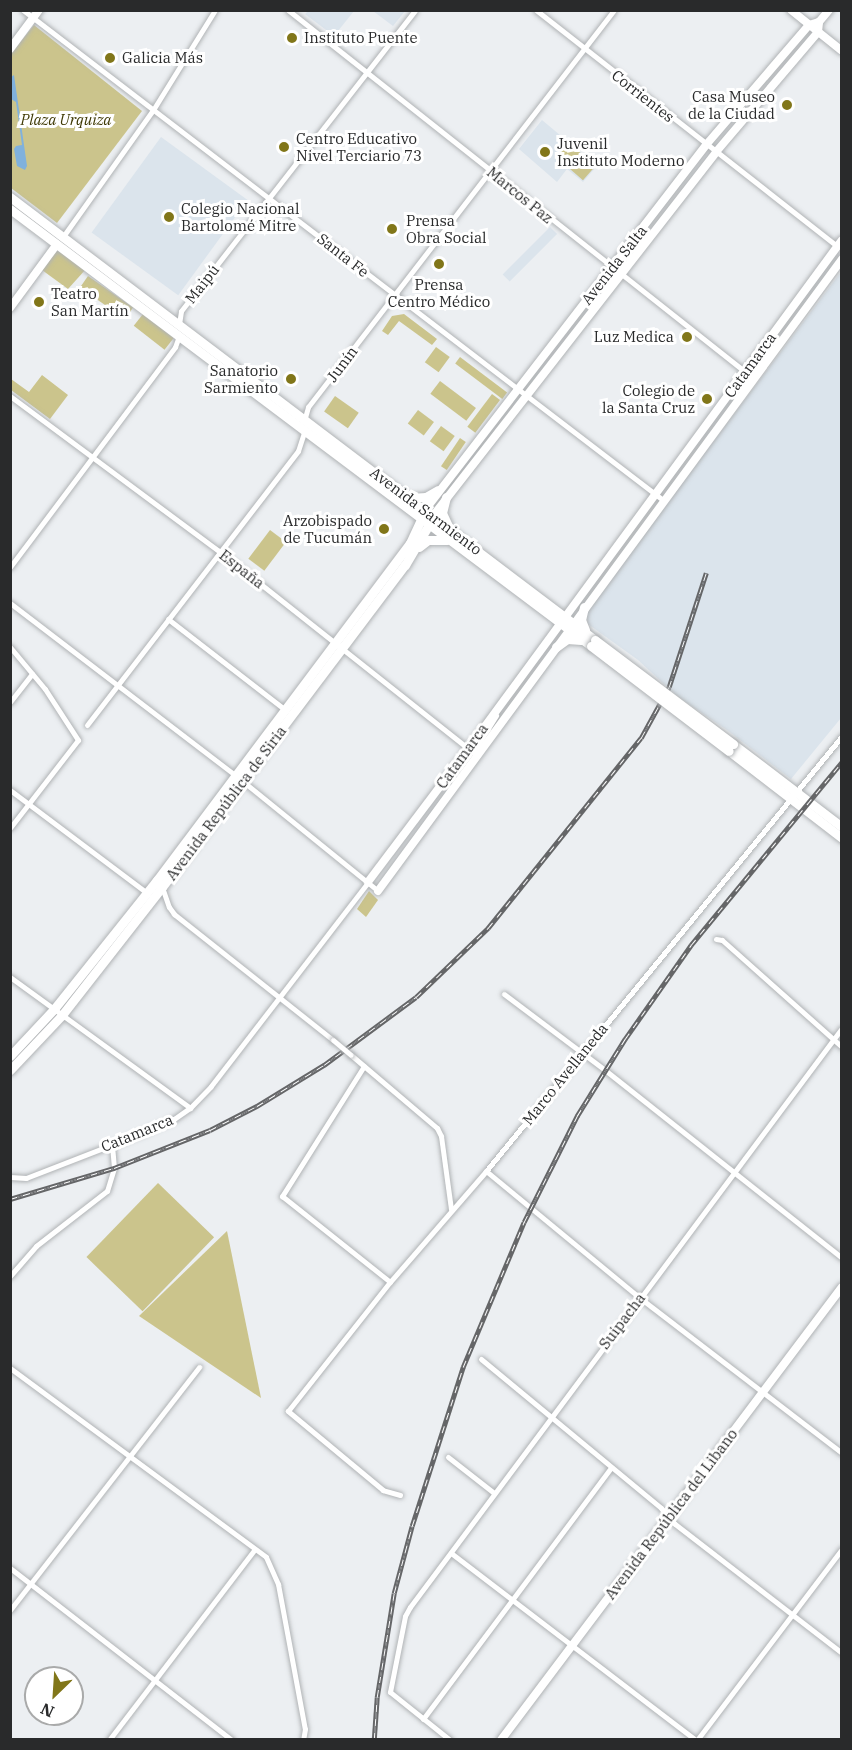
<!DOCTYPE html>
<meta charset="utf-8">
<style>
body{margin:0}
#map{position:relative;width:852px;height:1750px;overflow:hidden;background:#eceff2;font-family:"IBM Plex Serif",serif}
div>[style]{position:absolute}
.built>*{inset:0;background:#dbe4ec;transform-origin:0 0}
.green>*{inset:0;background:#cbc48c;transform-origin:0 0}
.water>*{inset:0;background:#80b1dd}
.roads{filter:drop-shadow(0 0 2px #b0b3b5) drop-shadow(0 0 2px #b0b3b5)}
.street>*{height:5px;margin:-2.5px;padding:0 2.5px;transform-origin:2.5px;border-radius:2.5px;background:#fff}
.secondary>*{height:8px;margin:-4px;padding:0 4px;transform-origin:4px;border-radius:4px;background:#fff}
.primary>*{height:9px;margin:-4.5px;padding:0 4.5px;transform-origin:4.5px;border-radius:4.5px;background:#fff}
.rail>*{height:4.5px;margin-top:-2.25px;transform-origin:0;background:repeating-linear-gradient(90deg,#fff 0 7px,#656668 0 14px);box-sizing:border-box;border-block:2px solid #656668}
.bridges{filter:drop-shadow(0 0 2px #b0b3b5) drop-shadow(0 0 2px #b0b3b5)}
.street-bridge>*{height:5px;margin:-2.5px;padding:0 2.5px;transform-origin:2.5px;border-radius:2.5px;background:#fff}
.primary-bridge>*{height:9px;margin:-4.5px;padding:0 4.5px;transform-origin:4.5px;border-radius:4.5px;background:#fff}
.dots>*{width:16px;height:16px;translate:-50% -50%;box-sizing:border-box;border:3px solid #fff;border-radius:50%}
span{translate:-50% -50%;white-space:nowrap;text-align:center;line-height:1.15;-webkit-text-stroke:6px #fff;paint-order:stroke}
.poi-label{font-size:15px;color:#292a2b}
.left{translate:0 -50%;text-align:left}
.right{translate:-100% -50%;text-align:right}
.street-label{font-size:15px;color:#292a2b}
.park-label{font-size:15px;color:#3f3905;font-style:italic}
.frame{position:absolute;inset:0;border:12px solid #292a2b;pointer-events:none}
.north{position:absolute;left:24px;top:1666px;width:60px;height:60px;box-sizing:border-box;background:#fff;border:2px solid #a9aaaa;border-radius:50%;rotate:205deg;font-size:16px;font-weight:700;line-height:24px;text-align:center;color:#292a2b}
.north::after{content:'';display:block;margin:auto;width:21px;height:27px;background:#817619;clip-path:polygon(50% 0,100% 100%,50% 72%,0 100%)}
</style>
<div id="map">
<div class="built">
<i style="clip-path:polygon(308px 11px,308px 10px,354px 11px,334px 36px,305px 14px)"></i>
<i style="clip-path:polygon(373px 11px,405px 11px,393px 26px)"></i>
<i style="clip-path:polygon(542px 120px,597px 166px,583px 182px,567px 169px,557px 182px,519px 149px)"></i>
<i style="left:161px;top:137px;width:107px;height:118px;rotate:36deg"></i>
<i style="left:550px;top:227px;width:10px;height:67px;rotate:45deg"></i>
<i style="clip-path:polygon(841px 272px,841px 718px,791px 779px,727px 730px,677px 696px,638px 660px,588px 624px,586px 611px)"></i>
</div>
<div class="green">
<i style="clip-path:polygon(34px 25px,142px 111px,57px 223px,11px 188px,10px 55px)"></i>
<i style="left:569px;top:143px;width:35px;height:19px;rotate:41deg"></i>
<i style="clip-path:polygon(57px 244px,86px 269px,68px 289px,42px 270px)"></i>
<i style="left:88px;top:276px;width:55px;height:14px;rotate:35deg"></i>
<i style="left:143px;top:314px;width:39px;height:15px;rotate:38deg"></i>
<i style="clip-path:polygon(404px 314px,437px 339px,432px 345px,399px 321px,388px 335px,382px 331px,392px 316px)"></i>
<i style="left:436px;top:347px;width:17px;height:19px;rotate:36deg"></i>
<i style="left:460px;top:357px;width:59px;height:8px;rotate:37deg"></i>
<i style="clip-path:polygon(42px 375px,68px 395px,50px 419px,11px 390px,11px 379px,29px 392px)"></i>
<i style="left:440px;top:381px;width:45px;height:16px;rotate:37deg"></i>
<i style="left:492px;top:394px;width:10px;height:41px;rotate:37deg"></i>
<i style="left:335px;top:396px;width:29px;height:19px;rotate:35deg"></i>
<i style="left:418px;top:410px;width:20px;height:17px;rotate:37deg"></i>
<i style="left:441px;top:426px;width:17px;height:19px;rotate:36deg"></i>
<i style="left:460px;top:438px;width:7px;height:34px;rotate:34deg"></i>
<i style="left:270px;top:530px;width:20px;height:36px;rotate:37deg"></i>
<i style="clip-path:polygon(369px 891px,378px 900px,366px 917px,357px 909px)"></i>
<i style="left:158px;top:1183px;width:78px;height:103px;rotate:44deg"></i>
<i style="clip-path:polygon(227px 1231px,261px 1398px,139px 1316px)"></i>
</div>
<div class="water">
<i style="clip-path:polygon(14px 75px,27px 166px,25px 170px,17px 166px,14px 149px,16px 146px,22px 145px,16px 102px,11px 99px,11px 77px)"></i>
</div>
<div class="roads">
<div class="street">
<i style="left:23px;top:10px;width:806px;rotate:37.44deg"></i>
<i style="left:288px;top:10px;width:593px;rotate:38.36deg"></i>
<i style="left:536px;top:10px;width:382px;rotate:38.1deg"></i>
<i style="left:62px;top:238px;width:157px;rotate:-54.6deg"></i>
<i style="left:153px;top:110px;width:118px;rotate:-58.2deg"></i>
<i style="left:179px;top:324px;width:13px;rotate:-81deg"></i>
<i style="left:181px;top:311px;width:381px;rotate:-52.1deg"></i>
<i style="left:10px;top:396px;width:260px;rotate:36.6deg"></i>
<i style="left:219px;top:551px;width:330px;rotate:38.4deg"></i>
<i style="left:304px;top:421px;width:15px;rotate:-74deg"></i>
<i style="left:308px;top:407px;width:501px;rotate:-52.38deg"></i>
<i style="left:10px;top:567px;width:275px;rotate:-53.1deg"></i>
<i style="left:175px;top:347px;width:12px;rotate:-70deg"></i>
<i style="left:10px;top:603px;width:283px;rotate:37.4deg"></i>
<i style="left:235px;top:775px;width:184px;rotate:39deg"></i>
<i style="left:168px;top:619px;width:147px;rotate:37.8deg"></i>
<i style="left:10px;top:647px;width:55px;rotate:50.2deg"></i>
<i style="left:45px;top:689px;width:61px;rotate:57.1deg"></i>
<i style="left:78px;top:740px;width:111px;rotate:127.7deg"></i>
<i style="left:10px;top:702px;width:36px;rotate:-52deg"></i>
<i style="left:87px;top:725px;width:346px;rotate:-52.4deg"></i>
<i style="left:298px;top:451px;width:22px;rotate:-72deg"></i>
<i style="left:475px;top:753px;width:7px;rotate:-74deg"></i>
<i style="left:477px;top:746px;width:36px;rotate:-58deg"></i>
<i style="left:10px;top:790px;width:171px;rotate:36.9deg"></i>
<i style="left:162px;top:887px;width:21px;rotate:71deg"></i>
<i style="left:169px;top:907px;width:9px;rotate:54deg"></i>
<i style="left:174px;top:914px;width:203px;rotate:38.4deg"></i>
<i style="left:716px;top:939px;width:6px;rotate:9deg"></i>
<i style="left:722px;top:940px;width:161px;rotate:41.7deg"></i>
<i style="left:10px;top:977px;width:223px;rotate:36deg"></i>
<i style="left:504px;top:994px;width:126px;rotate:37deg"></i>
<i style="left:605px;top:1070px;width:303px;rotate:38.4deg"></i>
<i style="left:351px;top:1055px;width:113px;rotate:40.3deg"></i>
<i style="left:437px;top:1128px;width:9px;rotate:63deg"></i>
<i style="left:441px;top:1136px;width:74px;rotate:82.2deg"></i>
<i style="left:364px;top:1066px;width:154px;rotate:122.2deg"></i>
<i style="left:282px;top:1196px;width:138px;rotate:38.5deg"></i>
<i style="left:486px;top:1171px;width:200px;rotate:39.5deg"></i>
<i style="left:640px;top:1298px;width:255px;rotate:37.5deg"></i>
<i style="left:10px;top:1177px;width:16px;rotate:4deg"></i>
<i style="left:26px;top:1178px;width:124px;rotate:-21.2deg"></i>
<i style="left:142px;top:1133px;width:35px;rotate:-24deg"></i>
<i style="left:174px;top:1119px;width:19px;rotate:-35deg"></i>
<i style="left:190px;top:1108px;width:30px;rotate:-46deg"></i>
<i style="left:211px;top:1086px;width:257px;rotate:-52.4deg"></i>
<i style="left:10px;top:1276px;width:40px;rotate:-49deg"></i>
<i style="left:36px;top:1246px;width:90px;rotate:-37.8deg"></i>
<i style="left:107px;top:1191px;width:24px;rotate:-73deg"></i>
<i style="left:114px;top:1168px;width:24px;rotate:-95deg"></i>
<i style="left:481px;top:1359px;width:234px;rotate:39.6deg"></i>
<i style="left:661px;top:1508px;width:21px;rotate:49deg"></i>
<i style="left:675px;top:1524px;width:211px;rotate:37.7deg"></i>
<i style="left:10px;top:1368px;width:318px;rotate:36.4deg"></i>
<i style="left:266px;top:1557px;width:30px;rotate:66deg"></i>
<i style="left:278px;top:1584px;width:147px;rotate:79.5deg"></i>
<i style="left:305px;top:1729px;width:11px;rotate:100deg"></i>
<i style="left:448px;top:1457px;width:58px;rotate:38deg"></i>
<i style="left:400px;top:1495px;width:18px;rotate:-164deg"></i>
<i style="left:383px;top:1490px;width:124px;rotate:-140.3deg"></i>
<i style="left:288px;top:1411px;width:164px;rotate:-51.7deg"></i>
<i style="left:390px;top:1282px;width:147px;rotate:-49.1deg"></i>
<i style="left:486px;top:1171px;width:562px;rotate:-50.7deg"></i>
<i style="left:451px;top:1553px;width:308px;rotate:37.4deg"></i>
<i style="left:10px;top:1568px;width:281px;rotate:37.8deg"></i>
<i style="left:10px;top:1610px;width:308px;rotate:-52.1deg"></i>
<i style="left:423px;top:1719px;width:314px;rotate:-53.2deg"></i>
<i style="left:109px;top:1740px;width:240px;rotate:-52.6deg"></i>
<i style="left:450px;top:1740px;width:77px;rotate:-141.3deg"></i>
<i style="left:390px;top:1692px;width:77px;rotate:-78.8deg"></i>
<i style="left:405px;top:1616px;width:10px;rotate:-61deg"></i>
<i style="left:410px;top:1607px;width:722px;rotate:-53.27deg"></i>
<i style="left:697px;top:1740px;width:240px;rotate:-52.8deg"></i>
</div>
<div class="secondary">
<i style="left:791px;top:10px;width:65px;rotate:38.8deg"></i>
<i style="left:10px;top:49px;width:49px;rotate:-53.4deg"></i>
<i style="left:10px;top:308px;width:79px;rotate:-53.7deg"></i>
<i style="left:425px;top:510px;width:461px;rotate:-52.4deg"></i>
<i style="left:706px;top:145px;width:158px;rotate:-49.4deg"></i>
<i style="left:809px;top:25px;width:10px;rotate:-17deg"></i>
<i style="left:819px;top:22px;width:16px;rotate:-50deg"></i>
<i style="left:433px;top:516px;width:461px;rotate:-52.1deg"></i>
<i style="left:716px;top:152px;width:157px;rotate:-49.6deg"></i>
<i style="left:818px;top:32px;width:10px;rotate:-84deg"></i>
<i style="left:368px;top:882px;width:168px;rotate:-53deg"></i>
<i style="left:469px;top:748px;width:630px;rotate:-53.71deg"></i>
<i style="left:378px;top:891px;width:784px;rotate:-53.71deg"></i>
<i style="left:501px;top:1740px;width:567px;rotate:-53.03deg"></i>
</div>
<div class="primary">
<i style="left:10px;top:197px;width:734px;rotate:37.14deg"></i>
<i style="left:10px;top:209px;width:727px;rotate:36.95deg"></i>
<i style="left:446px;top:497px;width:16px;rotate:104deg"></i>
<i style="left:442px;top:513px;width:14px;rotate:65deg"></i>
<i style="left:409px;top:498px;width:17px;rotate:-3deg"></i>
<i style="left:426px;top:497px;width:14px;rotate:-30deg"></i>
<i style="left:419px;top:547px;width:11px;rotate:-38deg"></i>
<i style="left:428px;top:540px;width:19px"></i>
<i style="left:584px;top:607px;width:13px;rotate:103deg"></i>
<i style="left:581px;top:620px;width:11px;rotate:68deg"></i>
<i style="left:556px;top:647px;width:14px;rotate:-36deg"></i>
<i style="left:567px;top:639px;width:14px;rotate:4deg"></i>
<i style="left:733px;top:744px;width:137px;rotate:37.3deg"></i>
<i style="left:729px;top:751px;width:143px;rotate:37.6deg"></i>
<i style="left:10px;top:1056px;width:64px;rotate:-46.9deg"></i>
<i style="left:54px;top:1009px;width:165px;rotate:-51.4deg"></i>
<i style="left:157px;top:880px;width:421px;rotate:-53.1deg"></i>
<i style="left:410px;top:543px;width:31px;rotate:-65deg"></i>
<i style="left:10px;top:1070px;width:76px;rotate:-46.6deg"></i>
<i style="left:62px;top:1015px;width:162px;rotate:-52deg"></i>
<i style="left:162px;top:887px;width:403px;rotate:-53deg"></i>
<i style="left:405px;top:565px;width:51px;rotate:-59.4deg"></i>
</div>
</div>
<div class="rail">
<i style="left:10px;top:1199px;width:109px;rotate:-16.6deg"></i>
<i style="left:114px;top:1168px;width:103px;rotate:-21.6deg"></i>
<i style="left:210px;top:1130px;width:53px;rotate:-27.1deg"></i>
<i style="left:257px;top:1106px;width:79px;rotate:-31.5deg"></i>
<i style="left:324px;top:1065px;width:114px;rotate:-36.5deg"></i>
<i style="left:416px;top:997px;width:100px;rotate:-43.8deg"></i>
<i style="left:488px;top:928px;width:244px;rotate:-51.2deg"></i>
<i style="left:641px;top:738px;width:58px;rotate:-61.2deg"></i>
<i style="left:669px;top:687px;width:120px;rotate:-72deg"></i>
<i style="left:374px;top:1740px;width:43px;rotate:-86deg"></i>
<i style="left:377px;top:1697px;width:105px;rotate:-80.7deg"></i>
<i style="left:394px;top:1593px;width:69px;rotate:-75deg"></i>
<i style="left:412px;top:1526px;width:167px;rotate:-72.2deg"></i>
<i style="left:463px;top:1367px;width:157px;rotate:-67.2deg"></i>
<i style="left:524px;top:1222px;width:119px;rotate:-63.4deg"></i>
<i style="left:577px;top:1116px;width:91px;rotate:-58.1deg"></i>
<i style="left:625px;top:1039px;width:115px;rotate:-54.9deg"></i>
<i style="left:691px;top:945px;width:237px;rotate:-50.5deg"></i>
</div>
<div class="bridges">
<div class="street-bridge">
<i style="left:333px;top:1040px;width:23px;rotate:40deg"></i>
</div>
<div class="primary-bridge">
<i style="left:595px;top:640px;width:173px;rotate:37deg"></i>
<i style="left:591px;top:646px;width:173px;rotate:37.3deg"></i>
</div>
</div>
<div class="dots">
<i style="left:292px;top:38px;background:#817619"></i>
<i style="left:110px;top:58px;background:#817619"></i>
<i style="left:787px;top:105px;background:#817619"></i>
<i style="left:284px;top:147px;background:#817619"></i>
<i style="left:545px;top:152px;background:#817619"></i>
<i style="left:169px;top:217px;background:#817619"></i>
<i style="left:392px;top:229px;background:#817619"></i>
<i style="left:439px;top:264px;background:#817619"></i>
<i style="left:39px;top:302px;background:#817619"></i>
<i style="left:687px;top:337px;background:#817619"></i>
<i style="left:291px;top:379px;background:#817619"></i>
<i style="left:707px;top:399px;background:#817619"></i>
<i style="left:384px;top:529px;background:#817619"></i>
</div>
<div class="poi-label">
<span class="left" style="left:304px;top:38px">Instituto Puente</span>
<span class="left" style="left:122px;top:58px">Galicia Más</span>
<span class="right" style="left:775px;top:105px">Casa Museo<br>de la Ciudad</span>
<span class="left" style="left:296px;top:147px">Centro Educativo<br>Nivel Terciario 73</span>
<span class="left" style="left:557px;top:152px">Juvenil<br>Instituto Moderno</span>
<span class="left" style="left:181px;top:217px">Colegio Nacional<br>Bartolomé Mitre</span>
<span class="left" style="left:406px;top:229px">Prensa<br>Obra Social</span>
<span style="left:439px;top:293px">Prensa<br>Centro Médico</span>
<span class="left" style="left:51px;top:302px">Teatro<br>San Martín</span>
<span class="right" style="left:674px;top:337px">Luz Medica</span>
<span class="right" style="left:278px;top:379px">Sanatorio<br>Sarmiento</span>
<span class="right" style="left:695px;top:399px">Colegio de<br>la Santa Cruz</span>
<span class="right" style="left:372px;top:529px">Arzobispado<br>de Tucumán</span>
</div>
<div class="street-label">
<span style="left:643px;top:96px;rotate:38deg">Corrientes</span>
<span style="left:520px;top:195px;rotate:39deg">Marcos Paz</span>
<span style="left:343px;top:255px;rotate:38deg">Santa Fe</span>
<span style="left:614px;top:265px;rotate:-52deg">Avenida Salta</span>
<span style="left:202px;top:284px;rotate:-52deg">Maipú</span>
<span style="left:342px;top:364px;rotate:-53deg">Junín</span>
<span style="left:750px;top:365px;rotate:-54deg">Catamarca</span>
<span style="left:426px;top:511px;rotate:37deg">Avenida Sarmiento</span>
<span style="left:242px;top:569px;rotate:38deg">España</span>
<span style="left:462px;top:756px;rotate:-54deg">Catamarca</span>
<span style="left:226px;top:803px;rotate:-53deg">Avenida República de Siria</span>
<span style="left:565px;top:1074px;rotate:-51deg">Marco Avellaneda</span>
<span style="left:137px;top:1133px;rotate:-22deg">Catamarca</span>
<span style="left:622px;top:1321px;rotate:-53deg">Suipacha</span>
<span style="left:671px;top:1514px;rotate:-53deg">Avenida República del Libano</span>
</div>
<div class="park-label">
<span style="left:66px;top:120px">Plaza Urquiza</span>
</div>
<div class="frame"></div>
<div class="north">N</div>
</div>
